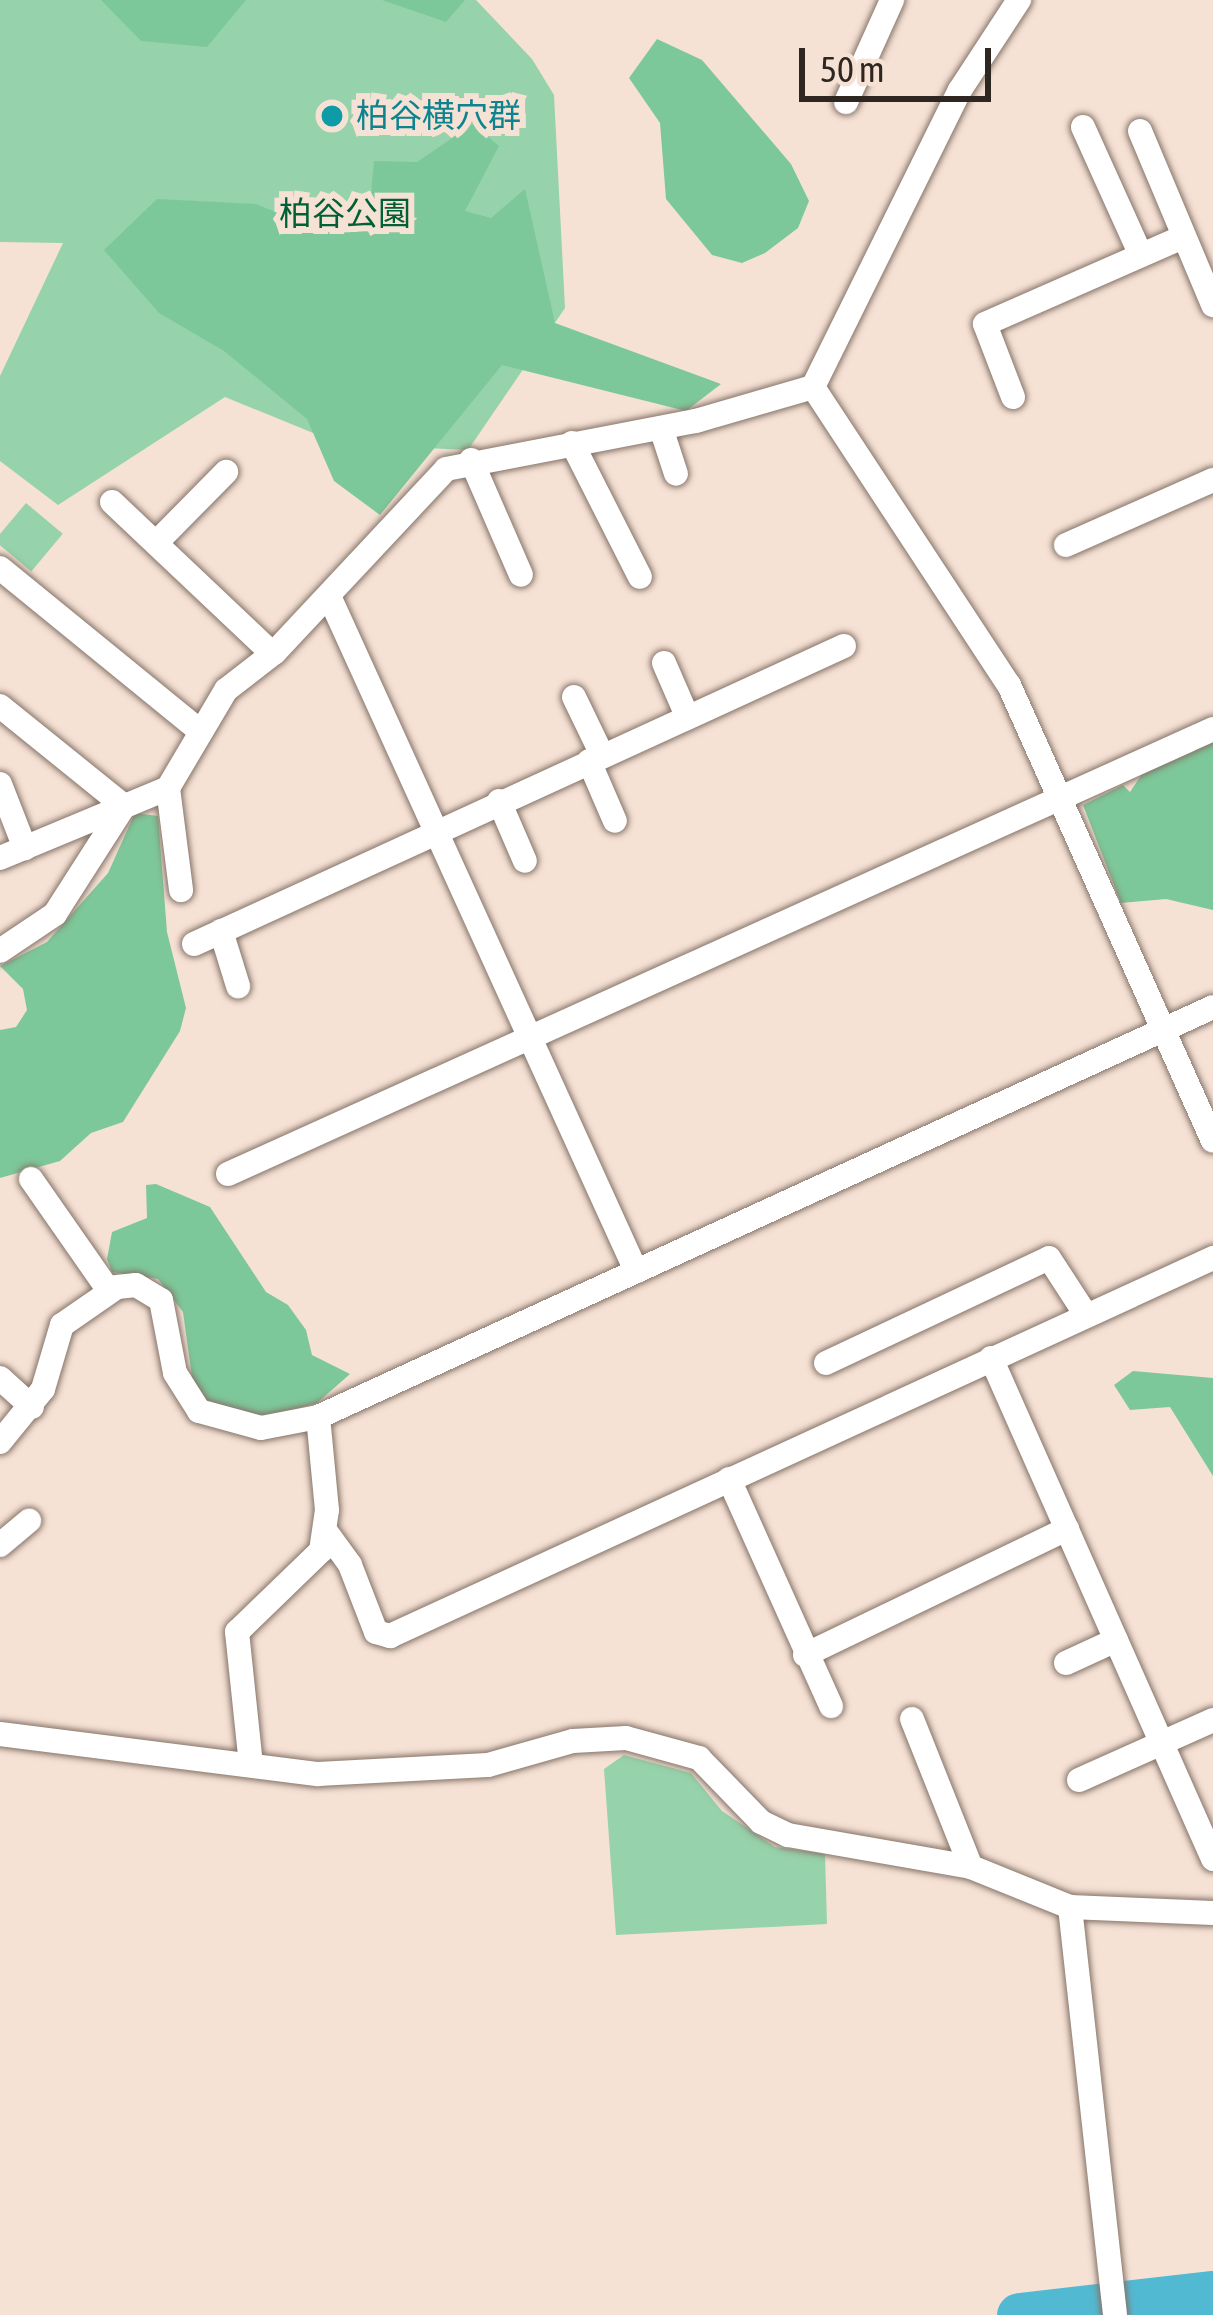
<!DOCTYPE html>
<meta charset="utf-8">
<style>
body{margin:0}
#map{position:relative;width:1213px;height:2315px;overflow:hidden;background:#f6e2d5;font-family:"Asap Condensed","Noto Sans JP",sans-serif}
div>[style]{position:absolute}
.green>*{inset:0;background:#96d2ab;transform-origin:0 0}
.forest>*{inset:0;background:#7dc89a}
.river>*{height:45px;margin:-22.5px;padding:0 22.5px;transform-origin:22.5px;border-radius:22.5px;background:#52b9d2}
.roads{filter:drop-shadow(0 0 3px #867469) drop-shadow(0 0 3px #867469)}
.street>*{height:24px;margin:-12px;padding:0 12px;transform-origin:12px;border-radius:12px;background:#fff}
.dots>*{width:33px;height:33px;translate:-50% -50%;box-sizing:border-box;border:6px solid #f6e2d5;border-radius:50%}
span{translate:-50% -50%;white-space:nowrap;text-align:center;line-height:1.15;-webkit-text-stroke:12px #f6e2d5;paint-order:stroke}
.culture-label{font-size:33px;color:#0d838f}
.left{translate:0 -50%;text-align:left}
.park-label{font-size:33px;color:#006036}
.scale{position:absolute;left:799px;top:48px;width:192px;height:54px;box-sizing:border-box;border:6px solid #2e2621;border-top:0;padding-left:15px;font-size:36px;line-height:42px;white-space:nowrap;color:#2e2621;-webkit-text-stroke:9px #f6e2d5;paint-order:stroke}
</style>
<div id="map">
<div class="green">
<i style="clip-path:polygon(0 0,476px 0,532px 59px,554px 95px,565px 308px,468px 450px,340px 444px,225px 397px,58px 505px,0 461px,0 376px,63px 243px,0 242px)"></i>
<i style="left:26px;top:503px;width:48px;height:49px;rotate:40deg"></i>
<i style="clip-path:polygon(624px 1755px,691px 1773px,722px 1811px,775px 1847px,825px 1854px,827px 1924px,616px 1935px,604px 1769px)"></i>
</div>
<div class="forest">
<i style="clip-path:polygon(101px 0,246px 0,207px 47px,141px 41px)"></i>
<i style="clip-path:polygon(382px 0,465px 0,446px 22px)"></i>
<i style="clip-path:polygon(657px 39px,702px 60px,791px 164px,809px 201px,798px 228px,765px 253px,742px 263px,712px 255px,666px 199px,660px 123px,629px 78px)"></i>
<i style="clip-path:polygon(473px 124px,499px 146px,465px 211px,491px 218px,525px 189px,555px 323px,721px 384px,686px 411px,502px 365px,380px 515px,334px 481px,307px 419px,224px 351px,159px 313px,104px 250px,157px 199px,256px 204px,304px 224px,369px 217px,374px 161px,417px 162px)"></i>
<i style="clip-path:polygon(1213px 736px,1213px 910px,1166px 899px,1121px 903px,1083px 805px,1123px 785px,1130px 792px,1148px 765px)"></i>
<i style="clip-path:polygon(135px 813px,158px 816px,167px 932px,186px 1008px,180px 1031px,123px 1122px,91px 1133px,60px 1161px,0 1178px,0 1030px,16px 1027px,27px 1010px,23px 989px,0 966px,47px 942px,108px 873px)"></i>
<i style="clip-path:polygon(156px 1184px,210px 1207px,266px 1292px,288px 1305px,306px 1330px,312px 1355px,350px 1374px,317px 1403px,264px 1418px,195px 1399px,183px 1312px,158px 1279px,112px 1272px,107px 1259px,112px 1232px,147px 1218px,146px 1185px)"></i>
<i style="clip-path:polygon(1133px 1371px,1213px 1378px,1213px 1476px,1170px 1407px,1130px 1410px,1114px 1385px)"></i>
</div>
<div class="river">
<i style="left:1019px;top:2315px;width:195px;rotate:-6.5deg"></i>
</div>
<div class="roads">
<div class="street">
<i style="left:846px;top:102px;width:112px;rotate:-65.7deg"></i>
<i style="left:1083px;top:127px;width:138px;rotate:65.7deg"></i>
<i style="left:1140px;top:131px;width:189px;rotate:67.2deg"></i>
<i style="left:813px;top:387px;width:357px;rotate:56.7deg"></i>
<i style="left:1009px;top:685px;width:499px;rotate:65.9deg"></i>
<i style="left:1013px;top:397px;width:78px;rotate:-111deg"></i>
<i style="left:985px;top:324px;width:216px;rotate:-23.7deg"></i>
<i style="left:661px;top:428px;width:48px;rotate:71.9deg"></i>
<i style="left:572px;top:443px;width:150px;rotate:63.1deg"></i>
<i style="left:471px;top:460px;width:125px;rotate:66.5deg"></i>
<i style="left:112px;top:502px;width:221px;rotate:43.4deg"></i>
<i style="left:156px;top:543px;width:100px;rotate:-45.4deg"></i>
<i style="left:1066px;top:545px;width:161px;rotate:-23.9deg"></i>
<i style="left:0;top:568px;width:258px;rotate:39.2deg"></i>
<i style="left:329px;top:596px;width:742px;rotate:65.54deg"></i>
<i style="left:664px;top:663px;width:58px;rotate:66.5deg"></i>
<i style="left:574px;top:697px;width:64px;rotate:64.2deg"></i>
<i style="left:0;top:706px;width:159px;rotate:38.9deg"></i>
<i style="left:124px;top:806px;width:128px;rotate:122.6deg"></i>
<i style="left:55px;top:914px;width:66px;rotate:146.1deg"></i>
<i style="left:589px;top:761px;width:65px;rotate:66.6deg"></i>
<i style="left:0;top:784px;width:69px;rotate:68.7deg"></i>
<i style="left:168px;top:788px;width:103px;rotate:82.7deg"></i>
<i style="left:499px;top:801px;width:65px;rotate:66.6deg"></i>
<i style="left:0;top:858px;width:182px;rotate:-22.6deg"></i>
<i style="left:168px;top:788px;width:114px;rotate:-59.4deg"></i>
<i style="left:226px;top:690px;width:62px;rotate:-37.8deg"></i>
<i style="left:275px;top:652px;width:250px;rotate:-46.9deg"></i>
<i style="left:446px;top:469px;width:255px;rotate:-10.9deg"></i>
<i style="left:696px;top:421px;width:122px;rotate:-16.2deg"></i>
<i style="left:813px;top:387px;width:331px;rotate:-63.7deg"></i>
<i style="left:960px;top:90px;width:108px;rotate:-56.8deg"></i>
<i style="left:221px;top:931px;width:58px;rotate:72.8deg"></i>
<i style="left:194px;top:944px;width:715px;rotate:-24.63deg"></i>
<i style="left:228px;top:1174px;width:1081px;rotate:-24.31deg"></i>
<i style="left:31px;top:1179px;width:136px;rotate:55.1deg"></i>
<i style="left:991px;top:1358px;width:548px;rotate:66.1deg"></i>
<i style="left:826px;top:1363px;width:246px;rotate:-25.2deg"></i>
<i style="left:1049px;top:1258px;width:68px;rotate:57deg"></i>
<i style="left:0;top:1378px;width:43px;rotate:42.2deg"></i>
<i style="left:0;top:1442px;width:68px;rotate:-50.9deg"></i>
<i style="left:43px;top:1389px;width:67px;rotate:-73.5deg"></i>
<i style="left:62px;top:1325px;width:67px;rotate:-34.6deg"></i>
<i style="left:117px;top:1287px;width:19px;rotate:-6deg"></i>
<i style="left:136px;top:1285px;width:29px;rotate:31deg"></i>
<i style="left:161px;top:1300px;width:74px;rotate:79.1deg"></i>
<i style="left:175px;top:1373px;width:45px;rotate:57.7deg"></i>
<i style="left:199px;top:1411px;width:64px;rotate:15.3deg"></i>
<i style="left:261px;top:1428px;width:58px;rotate:-10.9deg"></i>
<i style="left:318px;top:1417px;width:984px;rotate:-24.61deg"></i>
<i style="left:729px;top:1479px;width:249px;rotate:65.8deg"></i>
<i style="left:327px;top:1533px;width:39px;rotate:54deg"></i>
<i style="left:350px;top:1565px;width:72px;rotate:68.8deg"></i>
<i style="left:376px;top:1632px;width:15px;rotate:16deg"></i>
<i style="left:390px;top:1636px;width:906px;rotate:-24.67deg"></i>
<i style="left:0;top:1545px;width:38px;rotate:-40deg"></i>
<i style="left:805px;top:1655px;width:291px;rotate:-25.7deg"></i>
<i style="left:1066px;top:1663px;width:55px;rotate:-24.7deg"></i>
<i style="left:912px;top:1719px;width:159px;rotate:68.3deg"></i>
<i style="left:0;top:1734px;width:321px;rotate:7.2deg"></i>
<i style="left:318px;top:1774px;width:170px;rotate:-3deg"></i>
<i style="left:488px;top:1765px;width:88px;rotate:-15.8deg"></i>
<i style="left:573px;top:1741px;width:53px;rotate:-3.2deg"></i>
<i style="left:626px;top:1738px;width:76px;rotate:15.3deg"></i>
<i style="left:699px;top:1758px;width:89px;rotate:45.9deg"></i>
<i style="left:761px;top:1822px;width:30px;rotate:26deg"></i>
<i style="left:788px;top:1835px;width:186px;rotate:9.9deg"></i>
<i style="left:971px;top:1867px;width:107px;rotate:22deg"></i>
<i style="left:1070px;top:1907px;width:143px;rotate:2.4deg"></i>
<i style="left:251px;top:1765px;width:134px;rotate:-96deg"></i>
<i style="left:237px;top:1632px;width:117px;rotate:-44deg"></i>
<i style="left:321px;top:1551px;width:41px;rotate:-81.7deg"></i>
<i style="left:327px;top:1510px;width:93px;rotate:-95.5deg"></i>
<i style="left:1079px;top:1780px;width:147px;rotate:-24.1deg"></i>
<i style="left:1070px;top:1907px;width:410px;rotate:83.7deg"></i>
</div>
</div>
<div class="dots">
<i style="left:332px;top:116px;background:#0f9aa8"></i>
</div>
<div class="culture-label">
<span class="left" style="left:356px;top:116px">柏谷横穴群</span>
</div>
<div class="park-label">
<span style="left:345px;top:214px">柏谷公園</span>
</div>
<div class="scale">50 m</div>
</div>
